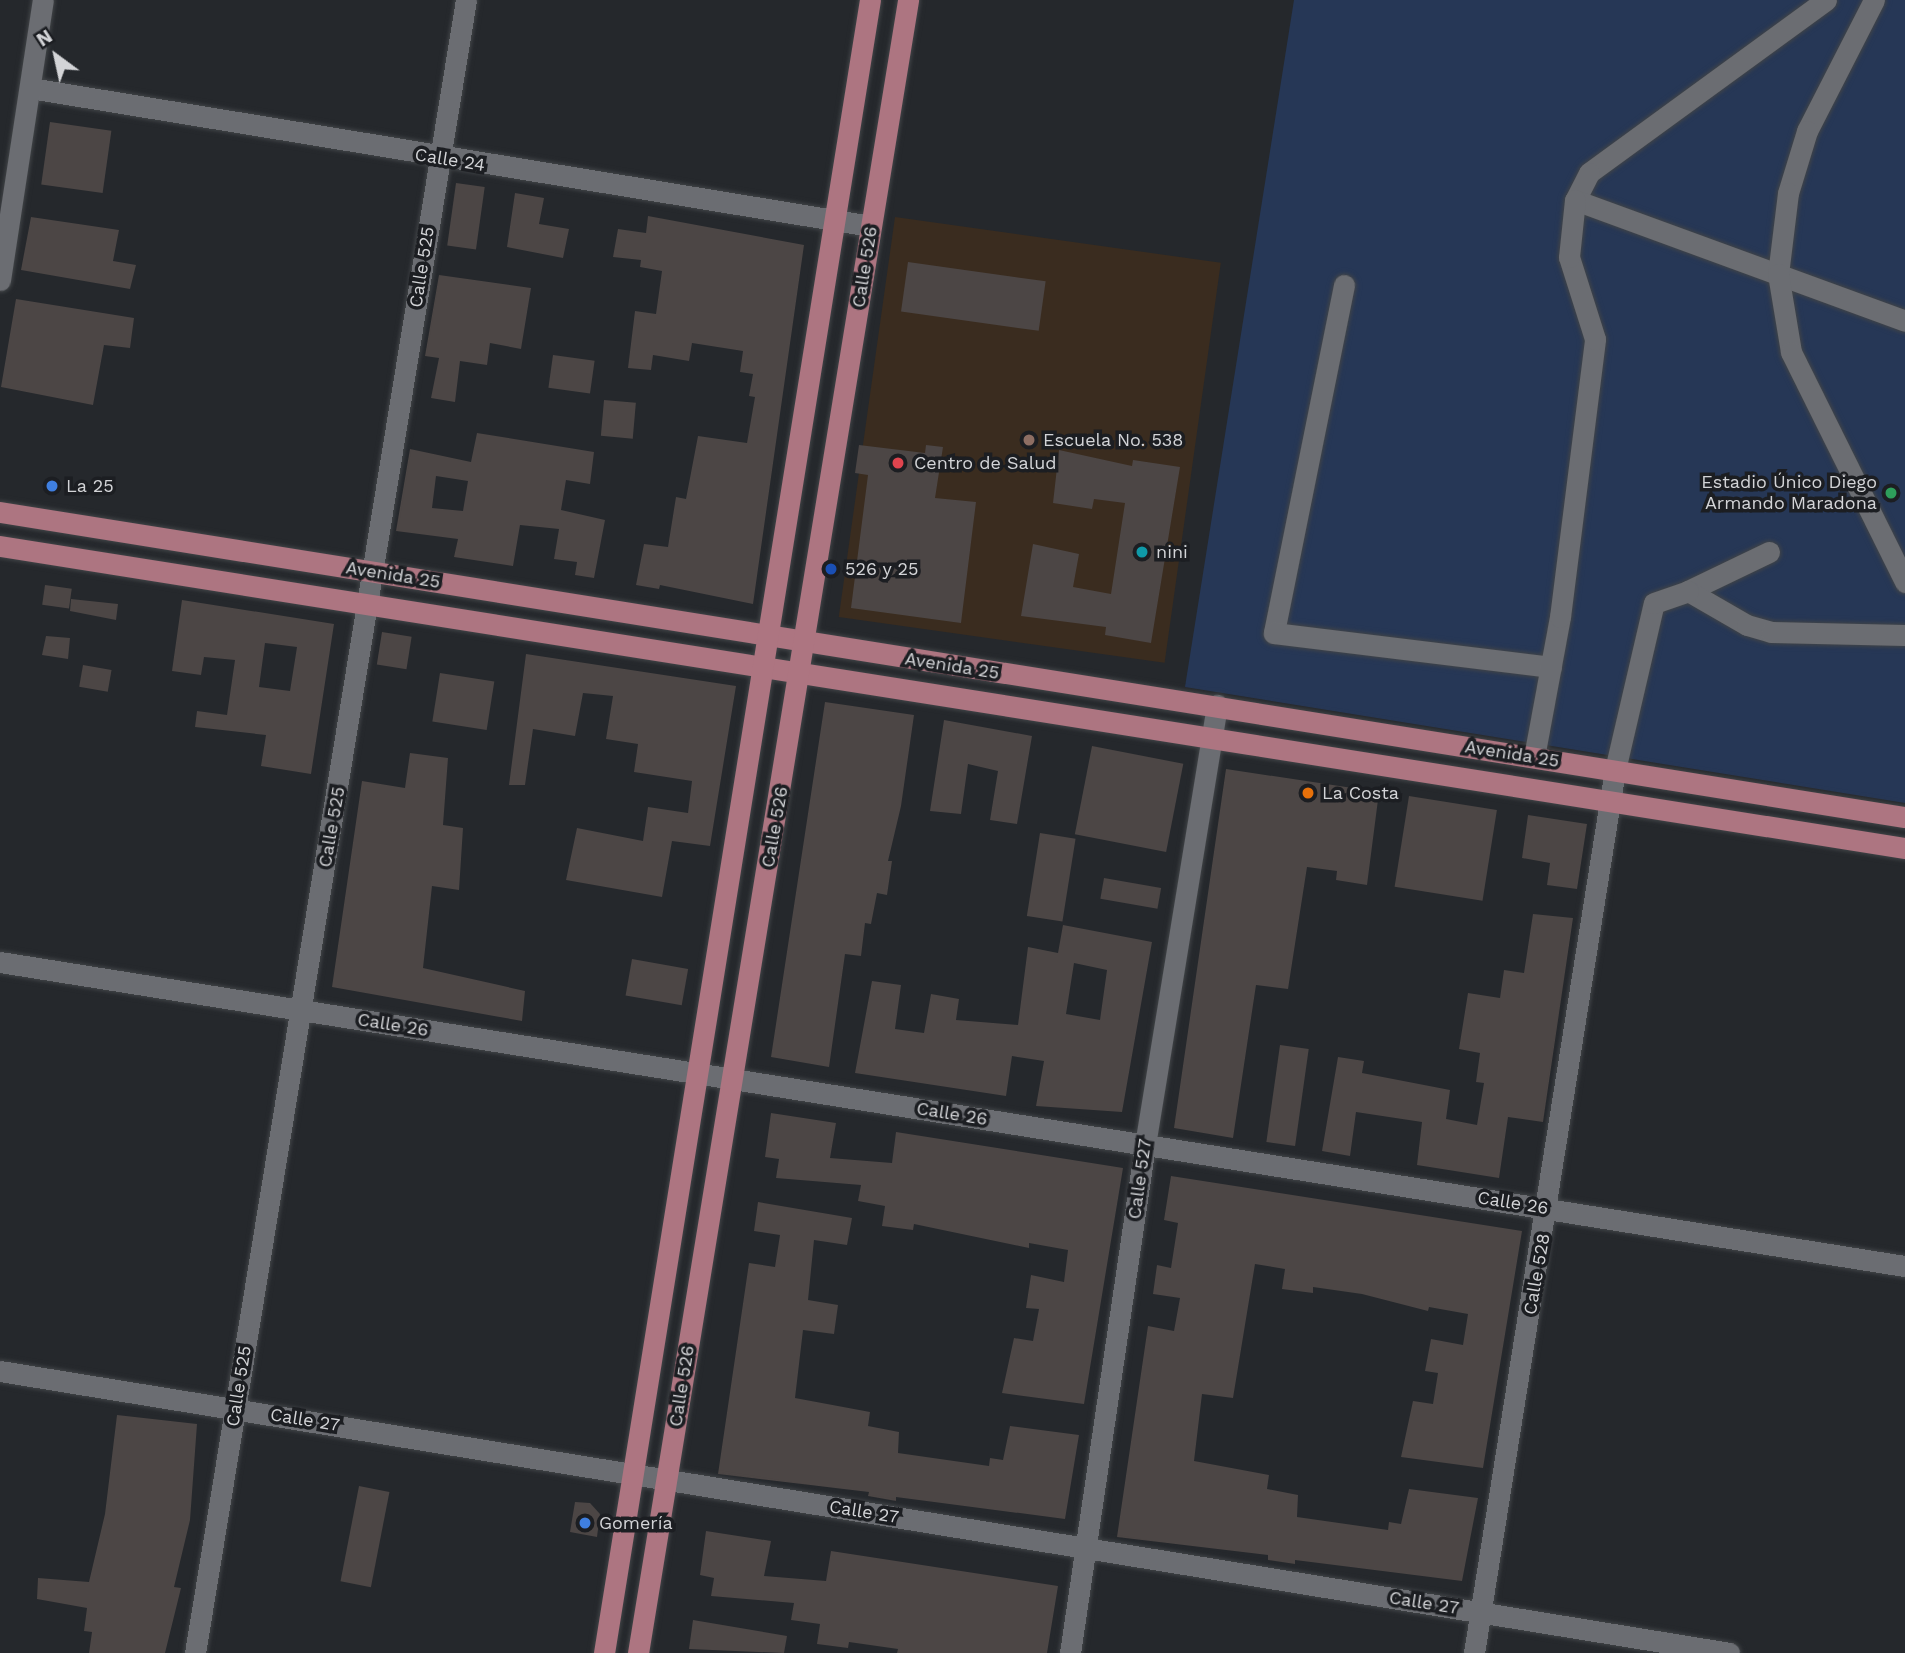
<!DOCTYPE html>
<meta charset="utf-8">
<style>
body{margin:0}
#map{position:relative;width:1905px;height:1653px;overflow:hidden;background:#25282c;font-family:"Work Sans",sans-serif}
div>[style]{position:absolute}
.education>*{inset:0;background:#3a2c1f;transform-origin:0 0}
.green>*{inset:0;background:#263756}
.building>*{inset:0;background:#4c4645;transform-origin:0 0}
.roads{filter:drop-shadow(0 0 2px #414447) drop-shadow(0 0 2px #414447)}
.minor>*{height:21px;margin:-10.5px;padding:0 10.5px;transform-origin:10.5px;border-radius:10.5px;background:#6b6d72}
.major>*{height:21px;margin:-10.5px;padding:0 10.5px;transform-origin:10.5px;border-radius:10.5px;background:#ad7581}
.dots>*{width:19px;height:19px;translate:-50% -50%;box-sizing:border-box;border:4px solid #1c1e22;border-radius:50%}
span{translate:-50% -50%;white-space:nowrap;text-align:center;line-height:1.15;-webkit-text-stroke:7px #1c1e22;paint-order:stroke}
.street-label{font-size:18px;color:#d3d4d7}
.poi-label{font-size:18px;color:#d3d4d7}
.left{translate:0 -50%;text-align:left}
.right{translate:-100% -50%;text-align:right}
.north{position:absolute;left:21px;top:21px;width:70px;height:70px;-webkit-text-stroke:5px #1c1e22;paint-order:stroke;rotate:327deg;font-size:19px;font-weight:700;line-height:28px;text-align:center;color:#d3d4d7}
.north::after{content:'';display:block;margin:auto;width:24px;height:32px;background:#d3d4d7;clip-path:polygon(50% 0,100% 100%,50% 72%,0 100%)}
</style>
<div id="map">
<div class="education">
<i style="left:895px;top:217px;width:329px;height:404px;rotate:8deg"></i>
</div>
<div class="green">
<i style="clip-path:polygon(1294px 0,1905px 0,1905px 803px,1185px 687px)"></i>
</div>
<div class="building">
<i style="left:50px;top:122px;width:62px;height:63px;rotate:8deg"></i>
<i style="left:456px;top:183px;width:29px;height:63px;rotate:8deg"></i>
<i style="clip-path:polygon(515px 193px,544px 198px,539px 224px,569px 229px,563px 258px,507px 247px)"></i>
<i style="clip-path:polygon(648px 216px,804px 245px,753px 604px,660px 585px,659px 589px,636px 585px,644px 544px,668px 547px,676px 497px,686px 499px,698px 436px,747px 443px,755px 397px,749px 396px,753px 374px,740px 372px,743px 351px,692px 343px,689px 361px,653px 355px,651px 370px,628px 368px,635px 311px,656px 314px,662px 271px,640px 267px,641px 260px,613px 257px,618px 229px,646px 233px)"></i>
<i style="clip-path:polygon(31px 217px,119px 230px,113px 261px,136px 265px,130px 289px,21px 270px)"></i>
<i style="left:908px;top:262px;width:139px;height:50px;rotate:8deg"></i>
<i style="clip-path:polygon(439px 275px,531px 288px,521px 349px,490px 343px,487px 365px,460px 361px,455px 402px,431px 398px,439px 358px,425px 356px)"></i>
<i style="clip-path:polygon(16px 299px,134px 318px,130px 348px,104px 345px,93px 405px,1px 387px)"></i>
<i style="left:553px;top:355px;width:42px;height:33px;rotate:8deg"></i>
<i style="left:604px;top:400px;width:32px;height:36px;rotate:5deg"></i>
<i style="clip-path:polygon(evenodd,477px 433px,594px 452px,590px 484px,566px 480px,561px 510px,605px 520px,594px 578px,575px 575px,577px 562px,554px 559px,559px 529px,520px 525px,513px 566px,454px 557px,458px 539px,396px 531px,410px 449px,471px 462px,477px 433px,436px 476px,468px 481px,463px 511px,432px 508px,436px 476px)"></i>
<i style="clip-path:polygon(859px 445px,925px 453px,926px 445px,943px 447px,935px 498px,976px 502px,961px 623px,851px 608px,868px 475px,855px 473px)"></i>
<i style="clip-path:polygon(1059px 450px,1132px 466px,1133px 460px,1180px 467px,1151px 643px,1105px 635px,1106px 627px,1021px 616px,1033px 544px,1079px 554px,1073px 587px,1111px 594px,1125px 503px,1094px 499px,1092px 509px,1053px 503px)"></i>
<i style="left:45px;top:585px;width:27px;height:20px;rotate:8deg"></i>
<i style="clip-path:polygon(71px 599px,118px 604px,116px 620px,70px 611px)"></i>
<i style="clip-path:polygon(evenodd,182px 600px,334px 624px,311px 774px,261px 766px,266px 735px,195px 727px,197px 711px,227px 715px,235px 660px,204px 657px,201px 675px,172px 671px,182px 600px,265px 643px,297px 647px,290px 691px,259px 687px,265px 643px)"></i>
<i style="left:382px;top:632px;width:30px;height:33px;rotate:9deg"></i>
<i style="clip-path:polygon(46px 636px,70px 638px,68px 659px,42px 655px)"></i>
<i style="clip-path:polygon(526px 654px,736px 686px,710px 846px,672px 841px,662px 897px,566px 880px,577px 828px,643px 841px,648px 807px,688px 813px,692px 781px,634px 772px,638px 744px,606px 739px,613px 696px,583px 693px,575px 736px,533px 729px,525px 785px,509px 785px)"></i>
<i style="left:83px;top:665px;width:29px;height:22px;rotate:10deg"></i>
<i style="left:440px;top:673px;width:55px;height:49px;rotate:9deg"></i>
<i style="clip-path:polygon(825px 702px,914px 715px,901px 806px,888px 861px,892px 861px,887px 895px,877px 893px,871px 924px,865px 923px,861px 956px,845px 954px,829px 1067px,771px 1057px)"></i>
<i style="clip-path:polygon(944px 720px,1032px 736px,1017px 824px,990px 820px,998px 771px,968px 764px,961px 814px,930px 811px)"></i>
<i style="left:1092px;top:746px;width:93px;height:90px;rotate:11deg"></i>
<i style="clip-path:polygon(410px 753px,448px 758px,443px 825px,463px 828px,459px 890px,432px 886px,423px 968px,525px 991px,522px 1021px,332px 987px,362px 781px,405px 788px)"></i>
<i style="clip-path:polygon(1226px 769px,1379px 792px,1367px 885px,1336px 880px,1337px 871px,1307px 867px,1288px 989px,1256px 985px,1233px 1138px,1174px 1128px)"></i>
<i style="left:1409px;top:796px;width:89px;height:92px;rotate:9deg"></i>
<i style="clip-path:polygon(1528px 815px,1587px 824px,1577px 889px,1547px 885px,1550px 863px,1522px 858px)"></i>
<i style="left:1040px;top:833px;width:36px;height:84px;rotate:9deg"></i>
<i style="left:1104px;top:878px;width:58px;height:21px;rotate:10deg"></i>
<i style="clip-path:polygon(1533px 914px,1573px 918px,1543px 1122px,1508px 1117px,1499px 1178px,1417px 1165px,1422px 1122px,1356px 1112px,1350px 1156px,1322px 1151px,1338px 1057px,1364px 1061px,1362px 1073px,1450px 1090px,1446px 1119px,1477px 1125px,1484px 1083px,1476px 1082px,1480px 1053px,1459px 1049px,1468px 993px,1500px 998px,1504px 970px,1524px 973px)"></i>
<i style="clip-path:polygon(evenodd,1063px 925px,1152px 942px,1122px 1112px,1036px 1106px,1044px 1061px,1012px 1056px,1006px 1096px,855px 1073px,872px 981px,901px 985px,895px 1029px,924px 1033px,931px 994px,959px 999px,956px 1020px,1018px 1025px,1028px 947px,1058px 953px,1063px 925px,1074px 963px,1107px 970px,1100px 1020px,1066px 1014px,1074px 963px)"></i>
<i style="left:632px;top:959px;width:57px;height:37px;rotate:10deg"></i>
<i style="left:1280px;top:1045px;width:29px;height:98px;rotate:8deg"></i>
<i style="clip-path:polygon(771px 1113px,836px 1123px,830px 1158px,892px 1163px,896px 1132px,1123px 1168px,1084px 1404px,1002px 1393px,1014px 1338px,1033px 1341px,1039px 1309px,1026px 1308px,1031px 1275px,1064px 1282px,1068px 1250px,1029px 1243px,1029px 1248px,914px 1224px,913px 1230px,882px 1226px,885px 1206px,858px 1201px,861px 1185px,776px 1178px,779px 1159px,765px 1157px)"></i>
<i style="clip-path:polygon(1171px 1176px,1522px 1231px,1483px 1468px,1401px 1457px,1413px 1401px,1433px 1404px,1438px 1373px,1425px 1371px,1431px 1339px,1463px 1345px,1468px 1314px,1429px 1307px,1428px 1311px,1362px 1294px,1313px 1287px,1313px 1293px,1282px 1289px,1285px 1269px,1255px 1264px,1233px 1398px,1202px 1394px,1194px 1461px,1269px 1475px,1267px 1489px,1298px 1495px,1297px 1517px,1388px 1530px,1389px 1522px,1401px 1524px,1409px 1489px,1478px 1498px,1462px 1581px,1295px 1560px,1295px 1564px,1268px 1560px,1268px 1555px,1117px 1537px,1148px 1326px,1174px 1331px,1180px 1298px,1153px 1294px,1157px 1265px,1171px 1268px,1178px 1223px,1164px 1220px)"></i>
<i style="clip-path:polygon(758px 1202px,852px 1218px,847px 1245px,814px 1240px,808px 1300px,838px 1305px,834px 1334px,803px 1330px,795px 1398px,870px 1412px,868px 1426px,899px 1432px,898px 1453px,989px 1466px,990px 1458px,1003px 1460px,1010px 1426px,1079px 1435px,1065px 1519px,896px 1497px,896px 1501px,868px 1496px,869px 1492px,718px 1474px,749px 1263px,775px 1267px,780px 1235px,754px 1231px)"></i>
<i style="clip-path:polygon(117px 1415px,197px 1424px,190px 1520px,174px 1587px,181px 1588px,165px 1653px,89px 1653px,92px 1632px,84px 1631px,87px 1608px,37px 1599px,38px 1578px,89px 1582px,105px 1514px)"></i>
<i style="left:359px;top:1486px;width:31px;height:97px;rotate:11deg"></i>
<i style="clip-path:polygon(575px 1502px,590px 1503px,600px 1514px,597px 1537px,570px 1532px)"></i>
<i style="clip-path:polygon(706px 1531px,771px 1541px,764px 1576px,826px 1581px,831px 1551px,1058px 1586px,1047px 1653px,897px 1653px,898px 1649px,849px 1642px,848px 1648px,817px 1644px,820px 1624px,791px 1620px,794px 1603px,711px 1596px,714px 1578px,700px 1575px)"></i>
<i style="clip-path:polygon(693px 1620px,787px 1636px,784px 1653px,689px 1649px)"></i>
</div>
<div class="roads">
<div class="minor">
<i style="left:1826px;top:0;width:293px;rotate:143.9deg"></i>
<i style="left:1589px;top:173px;width:30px;rotate:117deg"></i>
<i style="left:1575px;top:200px;width:351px;rotate:20.1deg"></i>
<i style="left:1874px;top:0;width:147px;rotate:117.1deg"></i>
<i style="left:1807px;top:131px;width:65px;rotate:107deg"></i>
<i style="left:1788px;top:193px;width:82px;rotate:97deg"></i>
<i style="left:1778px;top:274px;width:79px;rotate:80.5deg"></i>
<i style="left:1791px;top:352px;width:257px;rotate:63.6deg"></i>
<i style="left:30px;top:88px;width:852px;rotate:9.32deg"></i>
<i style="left:0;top:280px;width:283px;rotate:-81.3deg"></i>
<i style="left:1344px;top:285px;width:355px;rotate:101.4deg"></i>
<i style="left:1274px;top:633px;width:279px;rotate:7deg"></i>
<i style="left:1769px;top:552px;width:90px;rotate:154.3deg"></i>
<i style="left:1688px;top:591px;width:68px;rotate:30deg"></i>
<i style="left:1747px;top:625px;width:25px;rotate:16deg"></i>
<i style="left:1771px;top:632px;width:134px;rotate:1.3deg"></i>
<i style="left:1534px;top:757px;width:142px;rotate:-79.5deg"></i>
<i style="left:1560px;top:617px;width:280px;rotate:-82.8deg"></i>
<i style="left:1595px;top:339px;width:86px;rotate:-107.6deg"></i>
<i style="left:1569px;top:257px;width:57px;rotate:-84deg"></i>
<i style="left:0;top:962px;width:1929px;rotate:9.07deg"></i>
<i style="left:0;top:1371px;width:1752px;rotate:9.26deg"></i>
<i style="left:195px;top:1653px;width:1675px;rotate:-80.69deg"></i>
<i style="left:1070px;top:1653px;width:514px;rotate:-81.6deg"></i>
<i style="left:1145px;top:1145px;width:446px;rotate:-80.7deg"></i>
<i style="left:1474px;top:1653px;width:894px;rotate:-80.93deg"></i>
<i style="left:1615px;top:770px;width:171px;rotate:-76.9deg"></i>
<i style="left:1654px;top:603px;width:36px;rotate:-19deg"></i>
</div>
<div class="major">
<i style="left:0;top:512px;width:1929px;rotate:9.1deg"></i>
<i style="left:0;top:546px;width:1929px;rotate:9.01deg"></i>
<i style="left:604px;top:1653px;width:1674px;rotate:-80.86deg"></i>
<i style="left:638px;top:1653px;width:1675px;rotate:-80.72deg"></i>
</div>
</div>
<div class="dots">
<i style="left:1029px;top:440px;background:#8d6e63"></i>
<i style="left:898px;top:463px;background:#e0444e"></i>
<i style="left:52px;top:486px;background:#3f7fe0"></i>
<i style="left:1891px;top:493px;background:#2e9e5b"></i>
<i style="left:1142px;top:552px;background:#0f9aa8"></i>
<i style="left:831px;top:569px;background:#1a4fb4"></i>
<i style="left:1308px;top:793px;background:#e8710a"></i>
<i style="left:585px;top:1523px;background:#3f7fe0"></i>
</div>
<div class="street-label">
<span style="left:450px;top:160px;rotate:9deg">Calle 24</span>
<span style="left:422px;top:267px;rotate:-81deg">Calle 525</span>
<span style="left:865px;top:267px;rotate:-81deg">Calle 526</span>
<span style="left:393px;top:575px;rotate:9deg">Avenida 25</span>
<span style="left:952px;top:666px;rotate:9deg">Avenida 25</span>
<span style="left:1512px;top:754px;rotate:9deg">Avenida 25</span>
<span style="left:332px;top:827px;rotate:-80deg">Calle 525</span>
<span style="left:775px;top:827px;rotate:-80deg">Calle 526</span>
<span style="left:393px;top:1025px;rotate:9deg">Calle 26</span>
<span style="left:952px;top:1114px;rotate:9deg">Calle 26</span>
<span style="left:1140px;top:1179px;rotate:-82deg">Calle 527</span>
<span style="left:1513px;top:1203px;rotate:9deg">Calle 26</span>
<span style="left:1537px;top:1274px;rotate:-80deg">Calle 528</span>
<span style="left:239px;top:1386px;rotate:-81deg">Calle 525</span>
<span style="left:682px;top:1386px;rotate:-81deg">Calle 526</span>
<span style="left:305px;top:1420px;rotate:9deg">Calle 27</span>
<span style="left:864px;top:1512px;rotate:9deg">Calle 27</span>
<span style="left:1424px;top:1603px;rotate:9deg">Calle 27</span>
</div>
<div class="poi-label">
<span class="left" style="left:1043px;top:440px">Escuela No. 538</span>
<span class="left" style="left:914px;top:463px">Centro de Salud</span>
<span class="right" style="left:1877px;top:493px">Estadio Único Diego<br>Armando Maradona</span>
<span class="left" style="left:66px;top:486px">La 25</span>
<span class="left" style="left:1156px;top:552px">nini</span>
<span class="left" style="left:845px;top:569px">526 y 25</span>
<span class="left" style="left:1322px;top:793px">La Costa</span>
<span class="left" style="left:599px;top:1523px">Gomería</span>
</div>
<div class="north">N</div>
</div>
